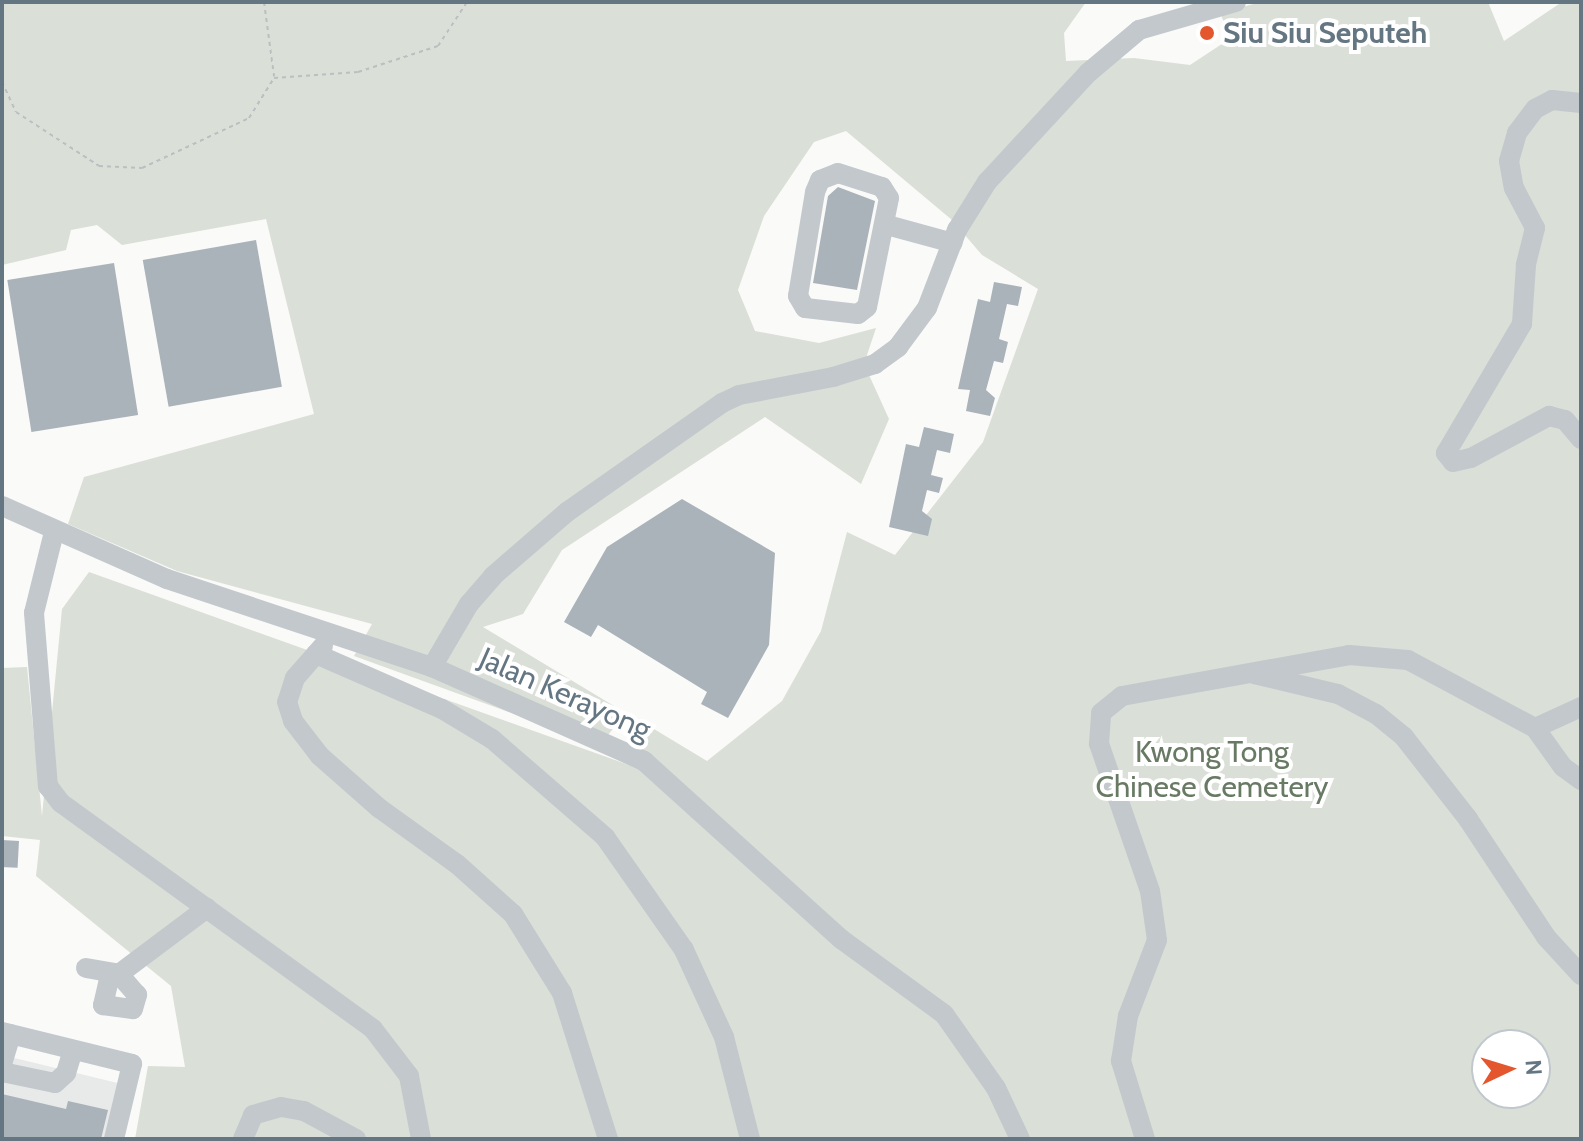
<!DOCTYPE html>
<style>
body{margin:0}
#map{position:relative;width:1583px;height:1141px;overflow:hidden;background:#fafaf8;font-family:Cabin,sans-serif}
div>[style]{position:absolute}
.built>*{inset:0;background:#e8e9e9}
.green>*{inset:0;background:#dadfd7}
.building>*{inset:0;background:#aab3b9;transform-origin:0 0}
.path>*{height:2px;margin-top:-1px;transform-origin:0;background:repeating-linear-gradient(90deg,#bbbfc2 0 4px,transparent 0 8px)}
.minor>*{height:20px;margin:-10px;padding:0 10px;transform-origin:10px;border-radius:10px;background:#c3c8cc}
.dots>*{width:22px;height:22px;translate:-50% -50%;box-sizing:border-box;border:4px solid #fff;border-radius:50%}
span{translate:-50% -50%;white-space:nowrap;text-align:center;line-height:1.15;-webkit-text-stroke:8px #fff;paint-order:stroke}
.poi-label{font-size:30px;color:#657683;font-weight:700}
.left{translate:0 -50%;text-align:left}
.street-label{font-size:30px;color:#657683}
.park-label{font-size:30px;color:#687a64}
.frame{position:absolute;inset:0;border:4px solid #657683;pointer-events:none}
.north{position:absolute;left:1471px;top:1029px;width:80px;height:80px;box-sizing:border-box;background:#fff;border:2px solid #c1c8cd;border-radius:50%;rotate:86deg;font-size:22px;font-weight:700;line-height:32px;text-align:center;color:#657683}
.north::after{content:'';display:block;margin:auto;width:28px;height:36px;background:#e4572e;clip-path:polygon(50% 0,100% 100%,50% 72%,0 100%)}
</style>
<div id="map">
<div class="built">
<i style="clip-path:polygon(2px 1055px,130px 1086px,119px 1139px,2px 1139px)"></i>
</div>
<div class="green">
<i style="clip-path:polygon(evenodd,2px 2px,1086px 2px,1064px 33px,1066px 61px,1134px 58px,1190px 65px,1231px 38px,1220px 13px,1261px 2px,1488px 2px,1504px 41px,1562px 2px,1581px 2px,1581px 1139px,135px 1139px,148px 1066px,185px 1067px,171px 986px,36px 876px,40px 840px,2px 836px,2px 668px,27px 667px,42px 816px,62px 609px,89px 572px,643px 770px,628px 759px,639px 720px,707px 761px,782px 701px,821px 631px,847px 532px,895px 555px,983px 442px,1038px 289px,982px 255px,952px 220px,846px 131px,814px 142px,764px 216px,738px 290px,755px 331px,819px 343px,876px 328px,864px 364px,889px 419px,861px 484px,765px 417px,562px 550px,523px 614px,483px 627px,619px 709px,616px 725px,600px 745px,354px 656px,372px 624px,177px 571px,68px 524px,84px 477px,314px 414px,266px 219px,122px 245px,97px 225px,71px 230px,66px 250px,2px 265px,2px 2px,1487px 1045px,1535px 1045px,1535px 1093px,1487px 1093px,1487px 1045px)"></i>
</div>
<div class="building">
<i style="clip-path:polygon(838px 187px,875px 201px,857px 290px,813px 283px,828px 196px)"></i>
<i style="left:256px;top:240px;width:149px;height:115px;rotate:80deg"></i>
<i style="left:114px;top:263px;width:154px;height:108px;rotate:81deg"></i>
<i style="clip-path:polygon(994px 282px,1022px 287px,1018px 306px,1007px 304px,999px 339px,1008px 342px,1003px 363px,994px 361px,986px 390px,995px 398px,990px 416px,966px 411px,970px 390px,958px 389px,978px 299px,990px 302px)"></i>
<i style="clip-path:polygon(924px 427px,954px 434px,950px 453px,937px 450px,931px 475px,943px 478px,939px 493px,927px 490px,922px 511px,932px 519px,928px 536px,889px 527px,906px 444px,919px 447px)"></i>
<i style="clip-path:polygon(682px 499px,775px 553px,769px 645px,728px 718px,701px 704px,707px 692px,598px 625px,591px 637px,564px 622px,607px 547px)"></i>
<i style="left:2px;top:840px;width:17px;height:27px;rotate:3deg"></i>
<i style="clip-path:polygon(2px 1094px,66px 1109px,68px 1101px,108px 1110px,101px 1139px,2px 1139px)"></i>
</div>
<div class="path">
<i style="left:264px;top:2px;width:75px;rotate:82.3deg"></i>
<i style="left:2px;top:82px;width:33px;rotate:65deg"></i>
<i style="left:16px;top:112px;width:99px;rotate:33deg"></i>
<i style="left:99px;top:166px;width:43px;rotate:2.7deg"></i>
<i style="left:142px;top:168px;width:118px;rotate:-25deg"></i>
<i style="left:249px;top:118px;width:47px;rotate:-58deg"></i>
<i style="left:274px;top:78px;width:84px;rotate:-4.1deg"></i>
<i style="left:358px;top:72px;width:84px;rotate:-18deg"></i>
<i style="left:438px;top:46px;width:53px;rotate:-56.6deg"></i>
</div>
<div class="minor">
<i style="left:1581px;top:103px;width:29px;rotate:-174deg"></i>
<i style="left:1552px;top:100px;width:19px;rotate:152deg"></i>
<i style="left:1535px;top:109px;width:30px;rotate:127deg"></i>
<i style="left:1517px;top:133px;width:29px;rotate:106deg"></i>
<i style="left:1509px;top:161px;width:27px;rotate:80deg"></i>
<i style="left:1514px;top:188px;width:45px;rotate:62.3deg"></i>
<i style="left:1535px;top:228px;width:38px;rotate:104deg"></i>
<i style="left:1526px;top:265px;width:59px;rotate:93.9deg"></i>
<i style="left:1522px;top:324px;width:150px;rotate:120.5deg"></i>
<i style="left:1446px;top:453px;width:11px;rotate:52deg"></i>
<i style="left:1453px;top:462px;width:18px;rotate:-13deg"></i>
<i style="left:1471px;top:458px;width:89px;rotate:-28.3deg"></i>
<i style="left:1549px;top:416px;width:16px;rotate:14deg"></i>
<i style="left:1565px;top:420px;width:25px;rotate:50deg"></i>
<i style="left:838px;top:173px;width:46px;rotate:17.7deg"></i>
<i style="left:882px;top:187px;width:13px;rotate:58deg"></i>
<i style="left:889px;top:198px;width:111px;rotate:101.4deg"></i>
<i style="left:867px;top:307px;width:11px;rotate:142deg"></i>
<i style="left:858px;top:314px;width:53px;rotate:-173.5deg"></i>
<i style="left:805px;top:308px;width:14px;rotate:-120deg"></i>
<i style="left:798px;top:296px;width:105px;rotate:-80.7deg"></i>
<i style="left:815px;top:192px;width:13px;rotate:-67deg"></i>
<i style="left:820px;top:180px;width:19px;rotate:-21deg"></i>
<i style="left:887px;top:225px;width:68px;rotate:15.3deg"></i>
<i style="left:2px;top:506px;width:180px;rotate:23.9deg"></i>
<i style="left:167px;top:579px;width:279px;rotate:18.4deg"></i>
<i style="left:432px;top:667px;width:232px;rotate:23.9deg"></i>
<i style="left:644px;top:761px;width:266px;rotate:42.1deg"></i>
<i style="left:841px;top:939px;width:127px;rotate:36.1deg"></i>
<i style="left:944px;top:1014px;width:90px;rotate:54.9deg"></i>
<i style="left:996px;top:1088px;width:56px;rotate:64.8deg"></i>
<i style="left:54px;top:532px;width:83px;rotate:103.9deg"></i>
<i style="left:34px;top:613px;width:174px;rotate:85.4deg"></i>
<i style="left:48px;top:786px;width:21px;rotate:53deg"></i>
<i style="left:61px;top:803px;width:385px;rotate:35.9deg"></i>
<i style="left:373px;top:1029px;width:59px;rotate:52.5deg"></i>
<i style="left:409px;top:1076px;width:64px;rotate:79.2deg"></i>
<i style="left:323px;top:646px;width:43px;rotate:131.2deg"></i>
<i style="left:295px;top:678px;width:25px;rotate:108deg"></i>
<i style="left:287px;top:702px;width:20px;rotate:72deg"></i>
<i style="left:293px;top:721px;width:44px;rotate:52.4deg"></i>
<i style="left:320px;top:756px;width:79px;rotate:41.4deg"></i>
<i style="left:379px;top:808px;width:96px;rotate:35.7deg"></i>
<i style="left:457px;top:864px;width:75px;rotate:41.8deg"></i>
<i style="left:513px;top:914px;width:93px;rotate:58.2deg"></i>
<i style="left:562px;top:993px;width:153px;rotate:72.5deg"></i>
<i style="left:316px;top:654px;width:137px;rotate:23.6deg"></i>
<i style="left:442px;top:709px;width:58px;rotate:31deg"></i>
<i style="left:492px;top:739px;width:150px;rotate:40.9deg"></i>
<i style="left:605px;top:837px;width:138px;rotate:55deg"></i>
<i style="left:684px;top:950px;width:96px;rotate:65.3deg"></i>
<i style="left:724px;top:1037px;width:105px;rotate:75.7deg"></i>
<i style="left:432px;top:667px;width:73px;rotate:-59.6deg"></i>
<i style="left:469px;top:604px;width:37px;rotate:-49deg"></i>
<i style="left:493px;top:576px;width:98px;rotate:-40.9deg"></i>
<i style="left:567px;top:512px;width:189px;rotate:-35.1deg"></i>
<i style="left:722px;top:403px;width:19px;rotate:-25deg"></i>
<i style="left:739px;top:395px;width:96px;rotate:-10.8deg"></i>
<i style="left:833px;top:377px;width:44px;rotate:-17.2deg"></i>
<i style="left:875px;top:364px;width:29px;rotate:-36deg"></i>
<i style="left:898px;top:347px;width:49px;rotate:-53.4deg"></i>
<i style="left:927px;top:308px;width:84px;rotate:-69deg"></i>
<i style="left:957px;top:230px;width:57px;rotate:-58deg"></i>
<i style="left:987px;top:182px;width:149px;rotate:-47.2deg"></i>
<i style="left:1088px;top:73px;width:67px;rotate:-40.1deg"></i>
<i style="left:1139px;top:30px;width:101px;rotate:-16.1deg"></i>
<i style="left:1254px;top:674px;width:86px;rotate:13.4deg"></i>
<i style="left:1338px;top:694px;width:43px;rotate:27.8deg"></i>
<i style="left:1376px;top:714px;width:36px;rotate:39deg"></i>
<i style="left:1404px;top:737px;width:104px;rotate:52deg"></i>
<i style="left:1468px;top:819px;width:141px;rotate:56.5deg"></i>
<i style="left:1546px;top:937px;width:52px;rotate:47.4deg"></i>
<i style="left:1535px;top:728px;width:48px;rotate:54.3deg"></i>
<i style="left:1563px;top:767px;width:22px;rotate:36deg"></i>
<i style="left:86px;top:968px;width:34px;rotate:10deg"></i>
<i style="left:119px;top:974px;width:110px;rotate:-36.9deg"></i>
<i style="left:110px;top:975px;width:31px;rotate:103deg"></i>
<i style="left:103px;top:1005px;width:30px;rotate:8deg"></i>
<i style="left:133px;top:1009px;width:15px;rotate:-74deg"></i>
<i style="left:137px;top:995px;width:28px;rotate:-131deg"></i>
<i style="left:2px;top:1032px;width:134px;rotate:13.8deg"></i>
<i style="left:132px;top:1064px;width:77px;rotate:103.5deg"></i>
<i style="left:2px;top:1064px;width:31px;rotate:-73deg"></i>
<i style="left:2px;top:1072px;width:54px;rotate:11.7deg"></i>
<i style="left:55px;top:1083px;width:15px;rotate:-42deg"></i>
<i style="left:66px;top:1073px;width:24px;rotate:-73deg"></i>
<i style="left:243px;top:1139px;width:26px;rotate:-67deg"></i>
<i style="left:253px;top:1115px;width:29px;rotate:-16deg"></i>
<i style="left:281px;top:1107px;width:23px;rotate:10deg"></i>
<i style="left:304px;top:1111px;width:59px;rotate:28.3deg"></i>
<i style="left:1145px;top:1139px;width:82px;rotate:-107.1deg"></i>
<i style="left:1121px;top:1061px;width:46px;rotate:-81.2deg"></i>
<i style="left:1128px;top:1016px;width:81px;rotate:-69.1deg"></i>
<i style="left:1157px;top:940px;width:49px;rotate:-98.1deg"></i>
<i style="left:1150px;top:891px;width:156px;rotate:-109.1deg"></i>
<i style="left:1099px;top:744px;width:31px;rotate:-86deg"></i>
<i style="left:1101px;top:713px;width:27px;rotate:-39deg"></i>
<i style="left:1122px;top:696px;width:231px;rotate:-10.2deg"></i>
<i style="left:1349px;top:655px;width:59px;rotate:4.8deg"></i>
<i style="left:1408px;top:660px;width:144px;rotate:28.2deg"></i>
<i style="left:1535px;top:728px;width:51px;rotate:-24.5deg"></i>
</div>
<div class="dots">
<i style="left:1207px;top:33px;background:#e4572e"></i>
</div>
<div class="poi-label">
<span class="left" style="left:1223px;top:33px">Siu Siu Seputeh</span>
</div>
<div class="street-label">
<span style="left:565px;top:694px;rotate:24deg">Jalan Kerayong</span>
</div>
<div class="park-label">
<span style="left:1212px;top:769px">Kwong Tong<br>Chinese Cemetery</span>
</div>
<div class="frame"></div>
<div class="north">N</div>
</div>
